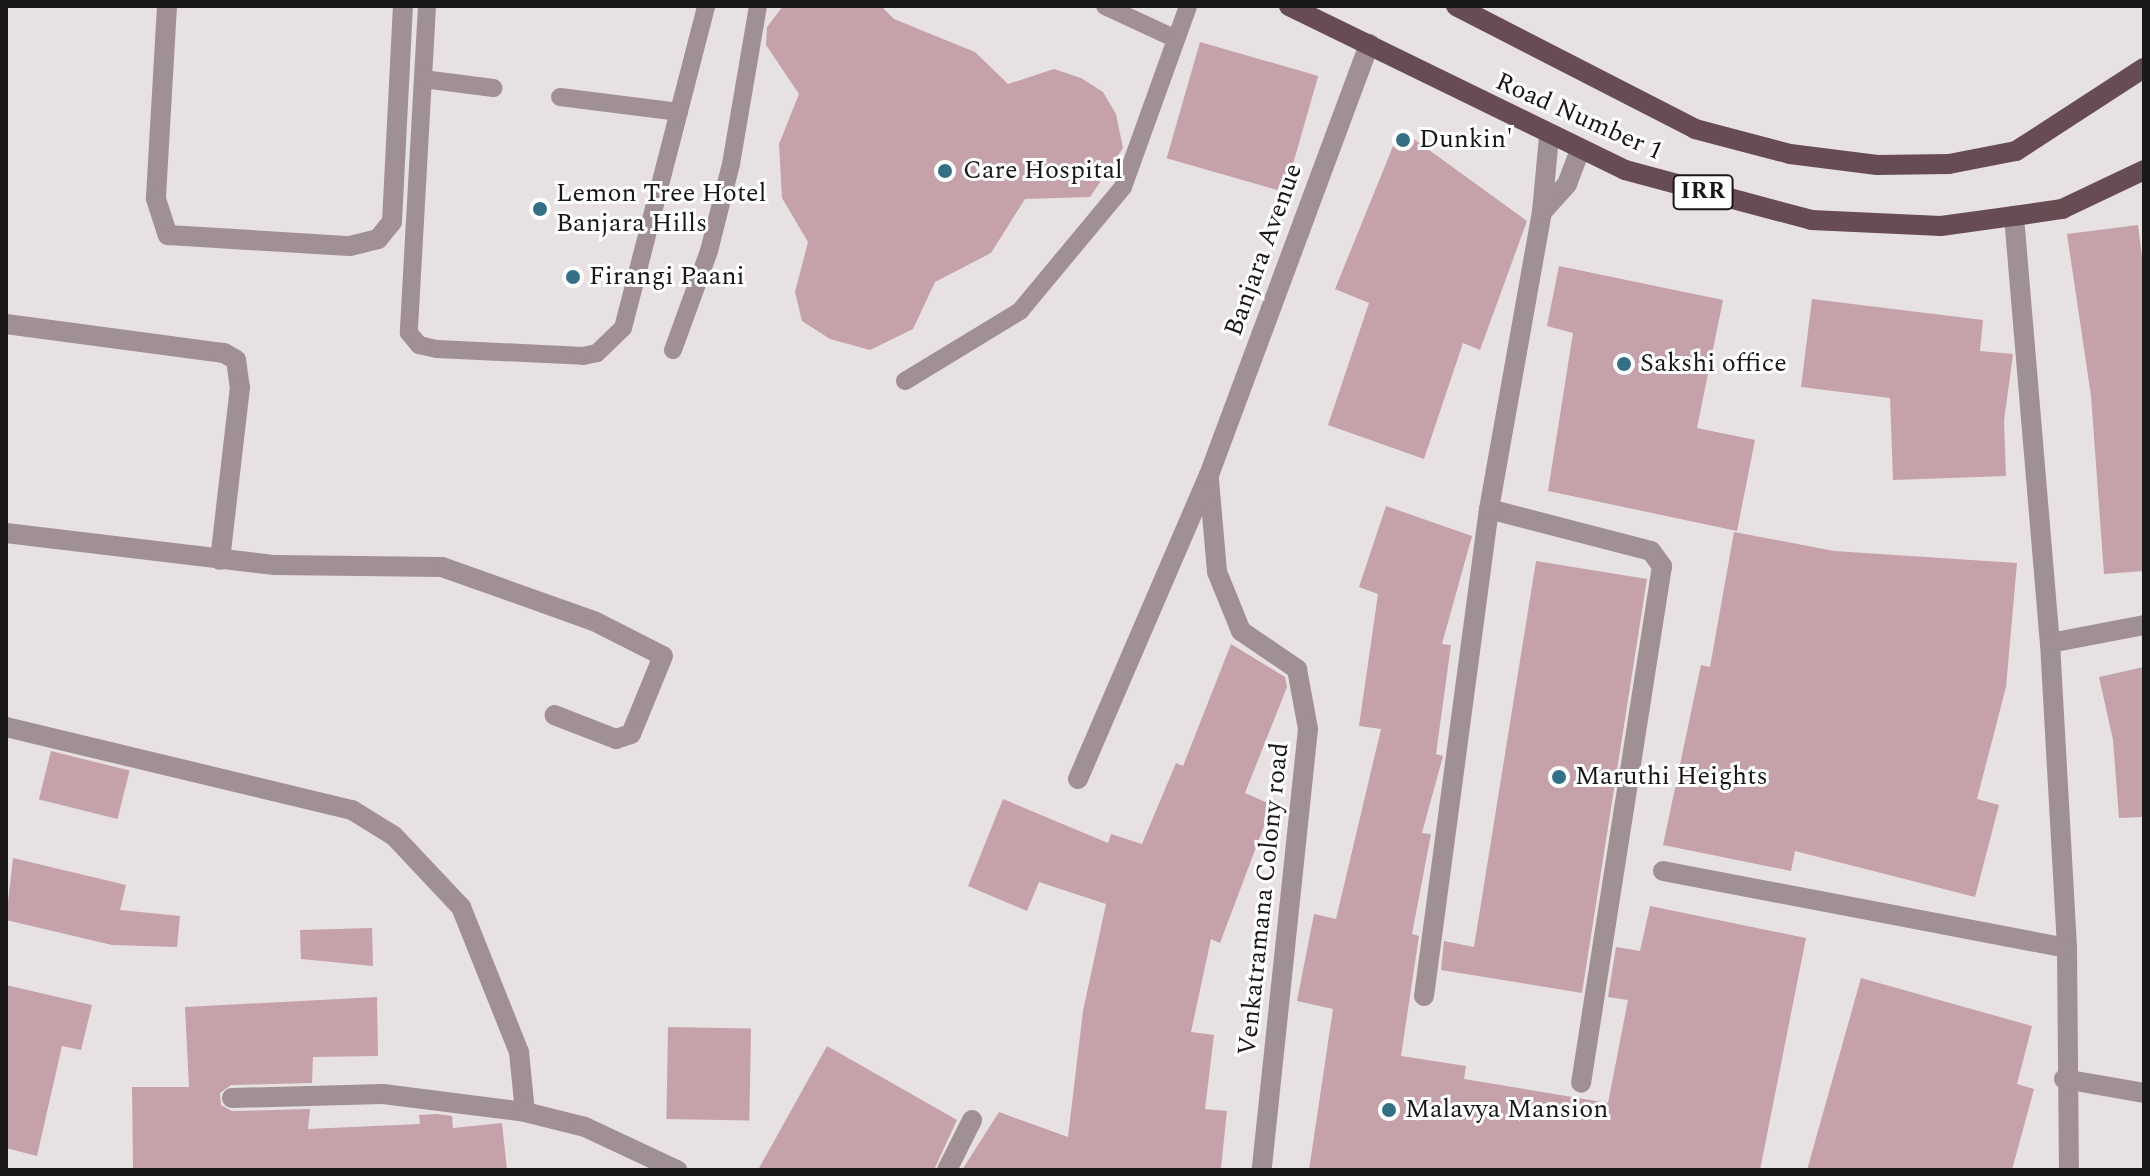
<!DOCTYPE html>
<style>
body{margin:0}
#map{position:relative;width:2150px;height:1176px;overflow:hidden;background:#e8e1e3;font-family:Spectral,serif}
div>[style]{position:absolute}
.building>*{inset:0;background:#c5a2aa;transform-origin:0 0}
.lane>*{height:18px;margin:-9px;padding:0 9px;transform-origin:9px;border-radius:9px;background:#a09094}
.street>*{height:20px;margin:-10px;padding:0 10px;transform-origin:10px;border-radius:10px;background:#a09094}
.primary>*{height:20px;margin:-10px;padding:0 10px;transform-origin:10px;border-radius:10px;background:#674d53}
.dots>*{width:22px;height:22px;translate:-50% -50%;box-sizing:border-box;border:4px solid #fff;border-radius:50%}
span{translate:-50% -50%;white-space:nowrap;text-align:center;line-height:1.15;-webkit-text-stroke:6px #fff;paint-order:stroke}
.shield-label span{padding:2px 6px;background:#fff;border:2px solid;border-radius:6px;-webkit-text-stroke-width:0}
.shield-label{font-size:24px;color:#1a1718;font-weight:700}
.street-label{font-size:26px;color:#1a1718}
.poi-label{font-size:26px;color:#1a1718}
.left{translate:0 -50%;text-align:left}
.frame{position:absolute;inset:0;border:8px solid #1a1718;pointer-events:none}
</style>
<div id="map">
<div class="building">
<i style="clip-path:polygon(783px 6px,881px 6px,894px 19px,975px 52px,1008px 84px,1054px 69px,1081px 78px,1103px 92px,1116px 114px,1123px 148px,1090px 197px,1025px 199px,991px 253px,935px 282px,913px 329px,870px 350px,830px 339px,802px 321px,795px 292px,808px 242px,782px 198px,779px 144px,799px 94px,766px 45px,767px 27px)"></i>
<i style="left:1200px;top:42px;width:123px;height:121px;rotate:16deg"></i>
<i style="clip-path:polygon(1400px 129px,1527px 221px,1480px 350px,1463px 343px,1424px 459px,1328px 425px,1369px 303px,1335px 289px)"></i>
<i style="clip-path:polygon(2138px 225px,2144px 273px,2144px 571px,2104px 574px,2091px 396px,2067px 234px)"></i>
<i style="clip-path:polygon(1559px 266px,1723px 300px,1697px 428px,1755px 440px,1737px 531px,1548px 491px,1573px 333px,1547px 326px)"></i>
<i style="clip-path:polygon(1812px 299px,1983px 320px,1980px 351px,2013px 354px,2004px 421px,2006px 476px,1893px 480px,1890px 398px,1801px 387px)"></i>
<i style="clip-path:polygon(1386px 506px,1472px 536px,1442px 644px,1451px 645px,1436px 754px,1443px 756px,1422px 833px,1431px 834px,1412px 934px,1419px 936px,1401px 1056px,1466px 1066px,1464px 1079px,1608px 1103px,1628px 1000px,1608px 997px,1616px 947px,1640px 951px,1650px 906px,1806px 938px,1760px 1170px,1309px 1170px,1333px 1009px,1297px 1001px,1314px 914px,1336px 919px,1381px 729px,1359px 726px,1378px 594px,1359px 587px)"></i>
<i style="clip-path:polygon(1734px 532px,1834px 551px,2017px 563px,2006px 687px,1977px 799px,1999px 805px,1975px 897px,1795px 851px,1791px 871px,1663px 845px,1701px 665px,1710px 667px)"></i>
<i style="clip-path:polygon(1536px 561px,1647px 579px,1582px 993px,1441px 970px,1444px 941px,1474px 947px)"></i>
<i style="clip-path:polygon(1231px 644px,1285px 677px,1287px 687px,1245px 793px,1272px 805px,1220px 943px,1211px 939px,1191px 1032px,1214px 1035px,1205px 1109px,1227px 1111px,1221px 1168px,962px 1170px,999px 1112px,1068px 1137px,1083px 1011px,1106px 904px,1039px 882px,1027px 911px,968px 886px,1003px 799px,1108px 843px,1111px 834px,1142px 844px,1176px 763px,1183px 766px)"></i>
<i style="clip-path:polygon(2144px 667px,2144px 817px,2119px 818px,2113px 740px,2099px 677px)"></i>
<i style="left:51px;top:751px;width:81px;height:50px;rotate:14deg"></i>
<i style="clip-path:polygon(13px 858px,126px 885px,120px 910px,180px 916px,177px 947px,112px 945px,6px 920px)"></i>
<i style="clip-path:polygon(372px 928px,373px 966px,301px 959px,300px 930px)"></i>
<i style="clip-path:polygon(1861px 978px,2032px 1026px,2017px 1084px,2034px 1089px,2012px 1170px,1807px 1170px)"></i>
<i style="clip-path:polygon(6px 985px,92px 1005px,81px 1050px,62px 1046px,37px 1156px,6px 1148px)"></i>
<i style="clip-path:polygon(377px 997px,378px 1056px,313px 1057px,312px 1083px,231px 1085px,220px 1093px,221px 1105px,232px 1111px,310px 1109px,308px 1129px,420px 1124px,419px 1115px,437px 1114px,452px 1116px,453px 1128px,502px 1123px,507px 1170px,133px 1170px,132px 1087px,189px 1087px,185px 1007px)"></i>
<i style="left:668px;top:1027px;width:83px;height:92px;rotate:1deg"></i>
<i style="clip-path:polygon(827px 1046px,957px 1120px,934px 1170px,758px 1170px)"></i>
</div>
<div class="lane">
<i style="left:427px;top:6px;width:327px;rotate:93.2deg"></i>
<i style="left:409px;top:333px;width:16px;rotate:50deg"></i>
<i style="left:419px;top:345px;width:18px;rotate:13deg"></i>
<i style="left:437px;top:349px;width:146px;rotate:2.7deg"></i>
<i style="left:583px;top:356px;width:14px;rotate:-12deg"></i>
<i style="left:597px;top:353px;width:36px;rotate:-44deg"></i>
<i style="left:623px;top:328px;width:333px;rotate:-75.5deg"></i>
<i style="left:1105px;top:6px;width:78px;rotate:24.9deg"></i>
<i style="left:423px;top:79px;width:71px;rotate:7.3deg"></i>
<i style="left:560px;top:97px;width:120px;rotate:7.2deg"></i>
<i style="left:673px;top:350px;width:105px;rotate:-70deg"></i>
<i style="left:709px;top:251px;width:90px;rotate:-75.8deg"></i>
<i style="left:731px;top:164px;width:160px;rotate:-80.3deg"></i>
<i style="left:905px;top:381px;width:135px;rotate:-31.3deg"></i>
<i style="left:1020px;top:311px;width:161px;rotate:-50.3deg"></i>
<i style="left:1123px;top:187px;width:192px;rotate:-70.2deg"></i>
</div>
<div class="street">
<i style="left:167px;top:6px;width:193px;rotate:93.3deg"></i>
<i style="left:156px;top:199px;width:38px;rotate:72deg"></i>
<i style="left:168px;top:235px;width:182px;rotate:3.5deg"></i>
<i style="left:350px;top:246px;width:29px;rotate:-14deg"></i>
<i style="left:378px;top:239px;width:22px;rotate:-51deg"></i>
<i style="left:392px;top:222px;width:216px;rotate:-87.1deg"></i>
<i style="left:1542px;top:212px;width:38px;rotate:-48deg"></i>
<i style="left:1567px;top:184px;width:36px;rotate:-69deg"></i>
<i style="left:2014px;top:216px;width:429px;rotate:85.2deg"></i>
<i style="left:2050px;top:643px;width:305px;rotate:86.8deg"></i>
<i style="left:2067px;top:948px;width:222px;rotate:89.5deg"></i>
<i style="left:6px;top:324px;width:220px;rotate:7.6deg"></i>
<i style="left:224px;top:353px;width:14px;rotate:30deg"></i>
<i style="left:236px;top:360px;width:27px;rotate:82deg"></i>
<i style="left:240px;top:387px;width:174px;rotate:96.6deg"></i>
<i style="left:1209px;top:480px;width:92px;rotate:85deg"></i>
<i style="left:1217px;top:572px;width:64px;rotate:67.9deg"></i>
<i style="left:1241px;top:631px;width:68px;rotate:34.2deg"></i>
<i style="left:1297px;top:669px;width:61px;rotate:79.6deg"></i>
<i style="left:1308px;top:729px;width:443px;rotate:96deg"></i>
<i style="left:1489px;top:509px;width:167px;rotate:14.5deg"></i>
<i style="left:1651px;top:551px;width:19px;rotate:54deg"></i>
<i style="left:1662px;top:566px;width:523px;rotate:98.9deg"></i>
<i style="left:6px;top:533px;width:271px;rotate:6.8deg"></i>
<i style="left:275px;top:565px;width:167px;rotate:0.7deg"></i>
<i style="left:442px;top:567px;width:161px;rotate:19.6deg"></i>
<i style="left:594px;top:621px;width:77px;rotate:26.9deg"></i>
<i style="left:663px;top:656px;width:84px;rotate:112.3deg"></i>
<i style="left:631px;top:734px;width:16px;rotate:162deg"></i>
<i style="left:616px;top:739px;width:66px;rotate:-158.8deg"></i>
<i style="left:2050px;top:643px;width:96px;rotate:-10.8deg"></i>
<i style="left:6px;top:727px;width:356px;rotate:13.5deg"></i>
<i style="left:352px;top:810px;width:49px;rotate:31.8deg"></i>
<i style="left:394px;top:836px;width:98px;rotate:46.7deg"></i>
<i style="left:461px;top:907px;width:156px;rotate:68.2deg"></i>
<i style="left:519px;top:1052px;width:60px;rotate:84.3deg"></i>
<i style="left:1078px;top:779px;width:331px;rotate:-66.7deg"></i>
<i style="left:1209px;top:475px;width:460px;rotate:-69.6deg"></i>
<i style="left:1663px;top:871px;width:411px;rotate:10.8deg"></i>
<i style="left:1424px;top:996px;width:491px;rotate:-82.4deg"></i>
<i style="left:1489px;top:509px;width:302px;rotate:-79.9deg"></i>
<i style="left:1542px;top:212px;width:75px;rotate:-84.7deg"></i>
<i style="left:2064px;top:1079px;width:81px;rotate:9.9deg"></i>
<i style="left:232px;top:1098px;width:151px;rotate:-1.5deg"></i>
<i style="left:383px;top:1094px;width:143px;rotate:7.2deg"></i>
<i style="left:525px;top:1112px;width:62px;rotate:14deg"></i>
<i style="left:585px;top:1127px;width:102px;rotate:25.1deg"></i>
<i style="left:947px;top:1170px;width:56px;rotate:-63.4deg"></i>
</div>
<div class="primary">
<i style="left:1289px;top:6px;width:374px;rotate:26deg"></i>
<i style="left:1625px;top:170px;width:193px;rotate:15deg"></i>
<i style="left:1811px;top:220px;width:130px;rotate:2.6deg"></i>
<i style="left:1941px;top:226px;width:74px;rotate:-7.8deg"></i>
<i style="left:2014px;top:216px;width:49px;rotate:-8.3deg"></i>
<i style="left:2062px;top:209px;width:91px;rotate:-25.4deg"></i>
<i style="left:1456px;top:6px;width:269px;rotate:27.2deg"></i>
<i style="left:1695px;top:129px;width:98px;rotate:14.7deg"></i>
<i style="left:1790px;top:154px;width:88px;rotate:7.2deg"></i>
<i style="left:1877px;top:165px;width:72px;rotate:-0.8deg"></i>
<i style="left:1949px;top:164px;width:68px;rotate:-11deg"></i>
<i style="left:2016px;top:151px;width:153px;rotate:-33deg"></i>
</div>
<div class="dots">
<i style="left:1403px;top:140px;background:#337086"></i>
<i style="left:945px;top:171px;background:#337086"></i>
<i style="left:540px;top:209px;background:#337086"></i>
<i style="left:573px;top:277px;background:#337086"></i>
<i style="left:1624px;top:364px;background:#337086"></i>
<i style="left:1559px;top:777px;background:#337086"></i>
<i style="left:1389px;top:1110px;background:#337086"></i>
</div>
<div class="shield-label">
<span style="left:1703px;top:192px">IRR</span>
</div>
<div class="street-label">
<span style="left:1579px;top:117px;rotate:24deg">Road Number 1</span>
<span style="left:1264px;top:250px;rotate:-70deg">Banjara Avenue</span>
<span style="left:1264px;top:899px;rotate:-84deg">Venkatramana Colony road</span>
</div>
<div class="poi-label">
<span class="left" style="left:1419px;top:140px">Dunkin'</span>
<span class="left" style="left:963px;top:171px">Care Hospital</span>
<span class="left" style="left:556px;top:209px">Lemon Tree Hotel<br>Banjara Hills</span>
<span class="left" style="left:589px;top:277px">Firangi Paani</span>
<span class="left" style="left:1640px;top:364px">Sakshi office</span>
<span class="left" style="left:1575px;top:777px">Maruthi Heights</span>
<span class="left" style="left:1405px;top:1110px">Malavya Mansion</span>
</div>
<div class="frame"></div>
</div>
